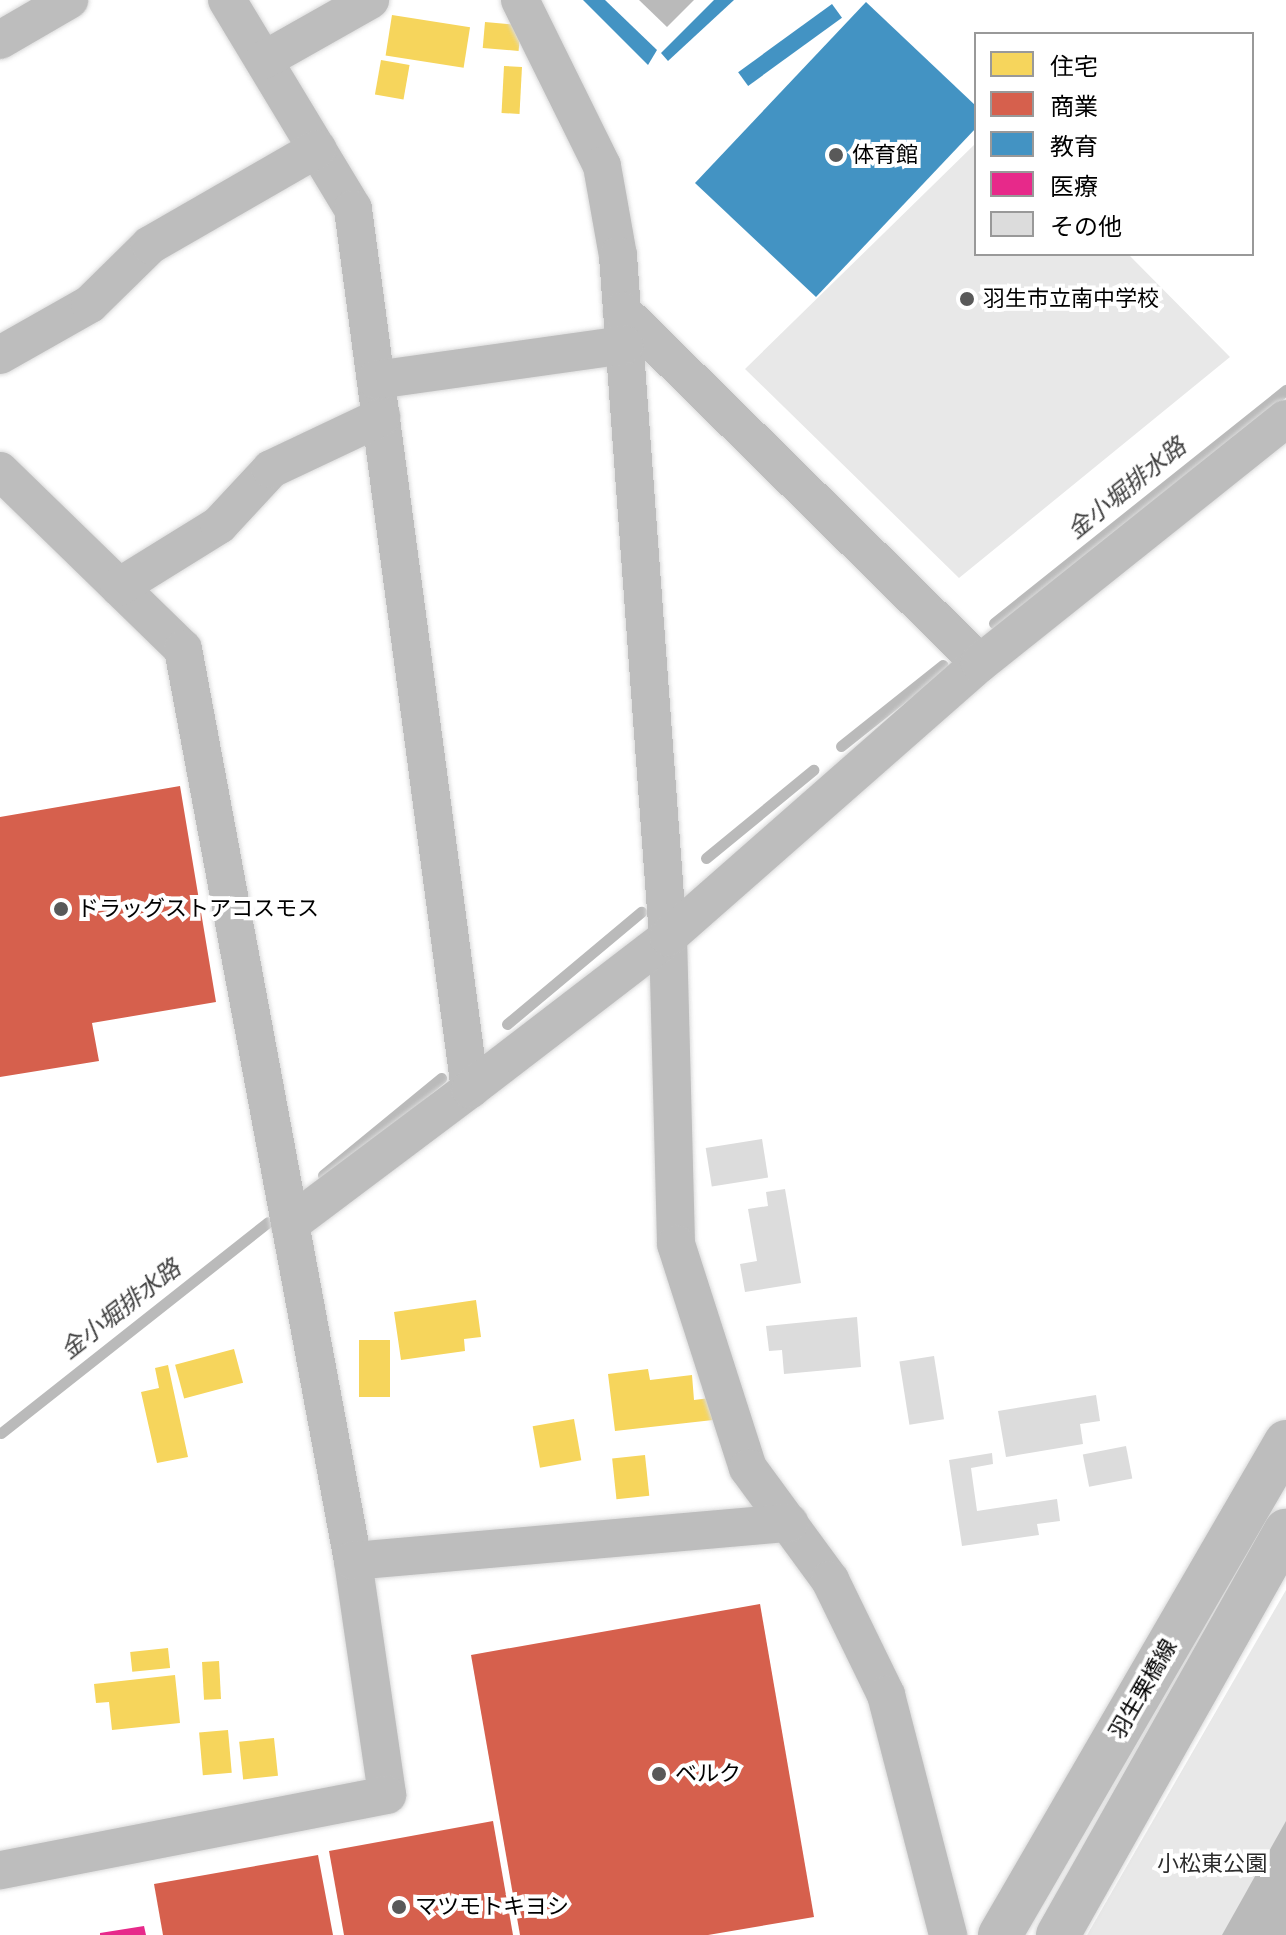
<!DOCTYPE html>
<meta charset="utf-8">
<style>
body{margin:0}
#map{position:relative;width:1286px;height:1935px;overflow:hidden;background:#fff;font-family:Rubik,"Noto Sans JP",sans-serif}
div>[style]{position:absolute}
.green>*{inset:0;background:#e8e8e8}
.water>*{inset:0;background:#bababa}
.homes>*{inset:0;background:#f6d55c;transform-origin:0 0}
.shops>*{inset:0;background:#d6604d}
.schools>*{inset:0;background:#4393c3;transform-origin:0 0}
.health>*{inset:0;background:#e7298a}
.stream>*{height:11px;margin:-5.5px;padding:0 5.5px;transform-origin:5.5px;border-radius:5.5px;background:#bababa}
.building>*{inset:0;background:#dcdcdc;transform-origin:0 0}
.roads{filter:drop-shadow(0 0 2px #dbdbdb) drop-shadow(0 0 2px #dbdbdb)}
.minor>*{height:38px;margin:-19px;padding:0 19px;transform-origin:19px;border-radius:19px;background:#bdbdbd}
.primary>*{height:44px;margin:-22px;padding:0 22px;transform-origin:22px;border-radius:22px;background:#bdbdbd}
.dots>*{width:22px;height:22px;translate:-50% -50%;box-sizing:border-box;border:4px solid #fff;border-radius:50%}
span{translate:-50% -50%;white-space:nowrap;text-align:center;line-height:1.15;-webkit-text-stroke:8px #fff;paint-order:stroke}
.poi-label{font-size:22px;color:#000}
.left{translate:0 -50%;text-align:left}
.street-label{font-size:22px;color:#000}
.park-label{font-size:22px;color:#2d2d2d}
.water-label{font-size:24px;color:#3e3e3e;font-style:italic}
.legend{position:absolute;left:974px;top:32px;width:280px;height:224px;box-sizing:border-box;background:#fff;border:2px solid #999;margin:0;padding:10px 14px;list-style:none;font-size:24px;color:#000}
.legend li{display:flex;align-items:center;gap:16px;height:40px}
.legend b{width:40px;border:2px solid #999}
</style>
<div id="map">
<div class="green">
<i style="clip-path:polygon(976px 143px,976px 254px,1128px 254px,1230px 357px,959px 578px,745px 369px)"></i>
<i style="clip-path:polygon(1286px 1590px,1286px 1935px,1087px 1935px)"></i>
</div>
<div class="water">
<i style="clip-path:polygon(639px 0,694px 0,667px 27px)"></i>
<i style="clip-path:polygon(1286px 1821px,1286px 1935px,1222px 1935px)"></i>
</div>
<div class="homes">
<i style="left:392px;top:15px;width:79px;height:41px;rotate:9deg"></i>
<i style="left:485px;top:22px;width:36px;height:26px;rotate:5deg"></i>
<i style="left:381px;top:60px;width:29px;height:35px;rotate:10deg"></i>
<i style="left:504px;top:66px;width:18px;height:47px;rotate:3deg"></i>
<i style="clip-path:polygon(476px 1300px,481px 1337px,464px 1339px,465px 1351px,401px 1360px,394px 1312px)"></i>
<i style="left:390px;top:1340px;width:57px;height:31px;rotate:90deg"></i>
<i style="left:234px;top:1349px;width:35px;height:61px;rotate:75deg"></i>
<i style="clip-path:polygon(168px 1365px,188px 1457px,157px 1463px,141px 1392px,159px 1388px,155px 1368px)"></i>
<i style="clip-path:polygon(648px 1369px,650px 1380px,692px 1375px,694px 1400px,710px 1398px,713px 1420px,615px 1431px,608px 1374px)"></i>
<i style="left:574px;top:1419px;width:42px;height:42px;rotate:80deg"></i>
<i style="left:645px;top:1455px;width:41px;height:33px;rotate:84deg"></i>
<i style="left:168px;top:1648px;width:20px;height:38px;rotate:84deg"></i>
<i style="left:219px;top:1661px;width:38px;height:17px;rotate:87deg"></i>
<i style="clip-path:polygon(175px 1675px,180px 1723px,112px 1730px,109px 1702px,96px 1703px,94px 1684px)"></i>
<i style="left:228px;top:1730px;width:43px;height:29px;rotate:85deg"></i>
<i style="left:274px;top:1738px;width:38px;height:35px;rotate:84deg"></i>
</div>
<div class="shops">
<i style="clip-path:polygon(180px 786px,216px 1002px,92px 1023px,99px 1061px,0 1077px,0 817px)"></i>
<i style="clip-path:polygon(760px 1604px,814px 1917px,708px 1935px,520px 1935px,471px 1655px)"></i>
<i style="clip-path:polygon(493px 1821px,513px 1935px,344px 1935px,329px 1851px)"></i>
<i style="clip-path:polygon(318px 1855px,333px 1935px,163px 1935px,154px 1884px)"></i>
</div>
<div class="schools">
<i style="clip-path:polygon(583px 0,605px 0,657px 50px,648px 65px)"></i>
<i style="clip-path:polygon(714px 0,734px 0,668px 61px,661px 53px)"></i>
<i style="clip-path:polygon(866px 2px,976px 106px,976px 128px,816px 297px,695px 183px)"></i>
<i style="left:832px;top:4px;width:17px;height:116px;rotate:54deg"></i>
</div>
<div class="health">
<i style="clip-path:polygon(144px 1926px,146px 1935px,100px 1935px,100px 1933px)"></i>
</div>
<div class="stream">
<i style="left:994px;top:623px;width:374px;rotate:-38.6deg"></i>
<i style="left:841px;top:746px;width:130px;rotate:-38.5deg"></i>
<i style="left:706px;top:858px;width:139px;rotate:-39.4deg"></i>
<i style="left:507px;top:1024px;width:175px;rotate:-39.9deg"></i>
<i style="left:323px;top:1175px;width:153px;rotate:-39.4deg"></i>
<i style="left:1px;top:1433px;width:340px;rotate:-38.3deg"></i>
</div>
<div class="building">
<i style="left:762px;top:1139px;width:39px;height:57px;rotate:81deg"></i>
<i style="clip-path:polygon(785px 1189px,801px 1283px,745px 1292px,740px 1264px,757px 1261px,748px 1209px,768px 1206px,766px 1192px)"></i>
<i style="clip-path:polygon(857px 1317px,861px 1367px,784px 1374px,782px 1350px,769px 1351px,766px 1326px)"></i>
<i style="left:934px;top:1356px;width:64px;height:35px;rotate:81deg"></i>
<i style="clip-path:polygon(1096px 1395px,1100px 1421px,1080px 1424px,1083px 1444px,1006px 1457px,998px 1411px)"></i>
<i style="left:1126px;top:1446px;width:33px;height:44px;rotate:79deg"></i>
<i style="clip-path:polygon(992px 1453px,993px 1464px,971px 1468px,977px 1511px,1057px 1499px,1060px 1521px,1037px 1524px,1039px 1535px,962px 1546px,949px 1460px)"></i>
</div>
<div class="roads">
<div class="minor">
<i style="left:227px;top:0;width:244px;rotate:58.9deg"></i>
<i style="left:353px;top:209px;width:888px;rotate:82.43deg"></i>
<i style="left:470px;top:1089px;width:225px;rotate:143.1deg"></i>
<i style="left:520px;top:0;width:185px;rotate:63.7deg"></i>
<i style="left:602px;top:166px;width:91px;rotate:79.9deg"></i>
<i style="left:618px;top:256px;width:683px;rotate:85.8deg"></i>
<i style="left:668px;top:937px;width:307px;rotate:88.5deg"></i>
<i style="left:676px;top:1244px;width:235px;rotate:72.2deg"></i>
<i style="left:748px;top:1468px;width:139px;rotate:53.8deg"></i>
<i style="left:830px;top:1580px;width:128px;rotate:64deg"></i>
<i style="left:886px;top:1695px;width:248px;rotate:75.5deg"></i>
<i style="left:0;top:40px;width:80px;rotate:-30.1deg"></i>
<i style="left:264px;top:60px;width:122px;rotate:-29.5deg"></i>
<i style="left:622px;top:311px;width:502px;rotate:44.52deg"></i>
<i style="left:0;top:355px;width:103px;rotate:-29.5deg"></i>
<i style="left:90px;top:304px;width:84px;rotate:-44.5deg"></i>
<i style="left:150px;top:245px;width:193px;rotate:-29.9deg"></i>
<i style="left:376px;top:380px;width:251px;rotate:-8deg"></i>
<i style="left:0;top:471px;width:255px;rotate:44.2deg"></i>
<i style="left:183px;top:649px;width:928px;rotate:79.44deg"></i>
<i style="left:353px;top:1561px;width:236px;rotate:81.7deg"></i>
<i style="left:387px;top:1795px;width:394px;rotate:169deg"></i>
<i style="left:119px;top:587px;width:118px;rotate:-31.8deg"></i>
<i style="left:219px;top:525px;width:76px;rotate:-47.1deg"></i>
<i style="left:271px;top:469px;width:122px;rotate:-25.3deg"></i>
<i style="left:470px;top:1089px;width:250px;rotate:-37.5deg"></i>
<i style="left:668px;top:937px;width:415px;rotate:-41.3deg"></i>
<i style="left:980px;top:663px;width:391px;rotate:-38.6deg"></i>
<i style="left:353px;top:1561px;width:438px;rotate:-5deg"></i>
</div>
<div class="primary">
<i style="left:1000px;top:1935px;width:570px;rotate:-59.88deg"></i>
<i style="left:1058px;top:1935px;width:464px;rotate:-60.6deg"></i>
</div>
</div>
<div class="dots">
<i style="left:836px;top:155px;background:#595959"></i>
<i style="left:967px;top:299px;background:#595959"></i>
<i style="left:61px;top:909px;background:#595959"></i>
<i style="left:659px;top:1774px;background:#595959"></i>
<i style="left:399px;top:1907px;background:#595959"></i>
</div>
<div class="poi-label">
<span class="left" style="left:852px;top:155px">体育館</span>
<span class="left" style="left:983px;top:299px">羽生市立南中学校</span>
<span class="left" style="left:77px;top:909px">ドラッグストアコスモス</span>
<span class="left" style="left:675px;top:1774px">ベルク</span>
<span class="left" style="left:415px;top:1907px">マツモトキヨシ</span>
</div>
<div class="street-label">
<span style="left:1143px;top:1689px;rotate:-60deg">羽生栗橋線</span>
</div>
<div class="park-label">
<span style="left:1212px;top:1864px">小松東公園</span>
</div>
<div class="water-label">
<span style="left:1127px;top:489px;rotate:-39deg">金小堀排水路</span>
<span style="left:121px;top:1310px;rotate:-38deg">金小堀排水路</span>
</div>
<ul class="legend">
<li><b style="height:22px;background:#f6d55c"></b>住宅</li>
<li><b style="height:22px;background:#d6604d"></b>商業</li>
<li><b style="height:22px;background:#4393c3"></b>教育</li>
<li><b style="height:22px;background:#e7298a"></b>医療</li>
<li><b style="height:22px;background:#dcdcdc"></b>その他</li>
</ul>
</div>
